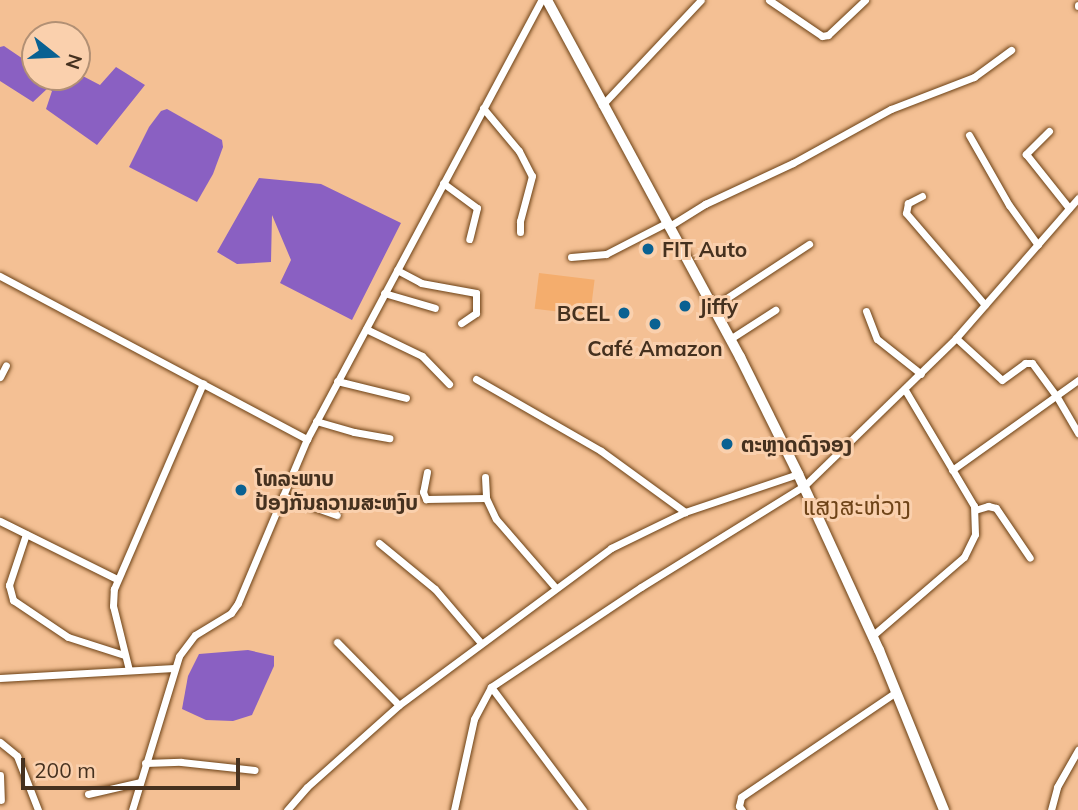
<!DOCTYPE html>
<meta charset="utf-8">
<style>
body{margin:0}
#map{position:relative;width:1078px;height:810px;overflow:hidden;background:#f4c094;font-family:Mulish,"Noto Sans Lao",sans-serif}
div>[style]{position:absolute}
.green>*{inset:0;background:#f4ad6d;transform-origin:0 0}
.water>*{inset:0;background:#8a60c2}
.roads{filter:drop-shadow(0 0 2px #6c4115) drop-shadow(0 0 2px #6c4115)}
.street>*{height:7px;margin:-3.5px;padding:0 3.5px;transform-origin:3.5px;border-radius:3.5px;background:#fff}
.secondary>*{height:10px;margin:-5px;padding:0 5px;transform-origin:5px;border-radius:5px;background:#fff}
.dots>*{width:19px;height:19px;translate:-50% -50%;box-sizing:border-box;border:4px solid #fad0ad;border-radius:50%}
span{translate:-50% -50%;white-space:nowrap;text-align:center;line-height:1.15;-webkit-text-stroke:6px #fad0ad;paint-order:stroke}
.poi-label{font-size:21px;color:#45311f;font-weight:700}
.left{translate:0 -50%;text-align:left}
.right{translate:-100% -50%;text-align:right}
.quarter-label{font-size:24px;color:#6f4418}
.north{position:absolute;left:21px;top:21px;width:70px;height:70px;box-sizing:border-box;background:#fad0ad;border:2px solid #b29074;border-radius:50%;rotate:108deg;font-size:19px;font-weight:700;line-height:28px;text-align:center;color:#45311f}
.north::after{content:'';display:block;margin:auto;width:24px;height:32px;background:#096192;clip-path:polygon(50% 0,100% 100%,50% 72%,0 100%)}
.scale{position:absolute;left:21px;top:758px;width:219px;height:32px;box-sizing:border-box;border:4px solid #45311f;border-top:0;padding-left:9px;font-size:21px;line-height:24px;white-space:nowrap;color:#45311f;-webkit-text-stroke:5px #fad0ad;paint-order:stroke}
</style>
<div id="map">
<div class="green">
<i style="left:539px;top:273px;width:56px;height:36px;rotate:7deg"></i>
</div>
<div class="water">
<i style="clip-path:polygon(4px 46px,35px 67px,35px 77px,77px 77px,77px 73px,100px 85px,116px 67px,145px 85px,97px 145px,46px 109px,52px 91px,48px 88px,33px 102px,0 81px,0 47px)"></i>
<i style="clip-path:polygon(167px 109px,222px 140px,223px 147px,213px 174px,197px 202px,129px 167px,149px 127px,161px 111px)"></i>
<i style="clip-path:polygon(259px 178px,321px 184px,401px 223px,352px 320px,280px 283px,291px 260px,272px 215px,271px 262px,237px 264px,217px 252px)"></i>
<i style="clip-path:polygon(248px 650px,274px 656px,274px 666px,252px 715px,233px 721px,206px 720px,182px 709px,188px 676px,199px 654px)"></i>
</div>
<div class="roads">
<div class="street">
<i style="left:769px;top:0;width:64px;rotate:34.2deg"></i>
<i style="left:822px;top:36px;width:6px;rotate:-9deg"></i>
<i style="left:828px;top:35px;width:51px;rotate:-43.4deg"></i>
<i style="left:1078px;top:5px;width:1px;rotate:90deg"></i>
<i style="left:602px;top:105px;width:144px;rotate:-46.7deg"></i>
<i style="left:483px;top:108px;width:56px;rotate:50.1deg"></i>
<i style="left:519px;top:151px;width:28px;rotate:63deg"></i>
<i style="left:532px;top:176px;width:47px;rotate:104.9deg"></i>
<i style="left:520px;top:221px;width:11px;rotate:90deg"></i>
<i style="left:1049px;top:131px;width:33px;rotate:135deg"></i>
<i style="left:1026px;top:154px;width:69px;rotate:51.5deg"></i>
<i style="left:969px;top:135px;width:81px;rotate:60.3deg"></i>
<i style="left:1009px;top:205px;width:49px;rotate:54.1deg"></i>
<i style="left:443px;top:183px;width:42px;rotate:36.3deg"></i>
<i style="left:477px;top:208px;width:32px;rotate:104deg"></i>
<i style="left:922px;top:196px;width:16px;rotate:153deg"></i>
<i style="left:908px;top:203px;width:10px;rotate:101deg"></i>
<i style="left:906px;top:213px;width:121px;rotate:49.3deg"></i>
<i style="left:668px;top:227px;width:44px;rotate:-31.9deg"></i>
<i style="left:705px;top:204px;width:97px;rotate:-25deg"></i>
<i style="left:793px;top:163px;width:112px;rotate:-28.9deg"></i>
<i style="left:891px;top:109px;width:89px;rotate:-21.1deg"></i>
<i style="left:974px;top:77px;width:46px;rotate:-36.1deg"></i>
<i style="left:571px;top:257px;width:35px;rotate:-5deg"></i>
<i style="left:606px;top:254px;width:68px;rotate:-27.3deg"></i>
<i style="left:397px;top:270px;width:27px;rotate:28deg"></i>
<i style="left:421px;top:283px;width:56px;rotate:10.3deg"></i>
<i style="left:476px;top:293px;width:20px;rotate:90deg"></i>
<i style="left:476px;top:313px;width:18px;rotate:146deg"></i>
<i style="left:0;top:276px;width:348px;rotate:28deg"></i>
<i style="left:384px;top:293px;width:53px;rotate:16.4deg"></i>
<i style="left:713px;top:307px;width:115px;rotate:-33.3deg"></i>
<i style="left:866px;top:311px;width:30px;rotate:69deg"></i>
<i style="left:877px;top:339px;width:56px;rotate:38.5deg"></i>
<i style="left:366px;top:329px;width:62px;rotate:25.7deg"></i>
<i style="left:422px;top:356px;width:39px;rotate:46deg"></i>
<i style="left:956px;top:338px;width:62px;rotate:42.4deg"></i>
<i style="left:1002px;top:380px;width:29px;rotate:-36deg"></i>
<i style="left:1025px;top:363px;width:7px"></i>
<i style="left:1032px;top:363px;width:42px;rotate:53.7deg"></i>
<i style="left:1057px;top:397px;width:42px;rotate:59.7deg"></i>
<i style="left:730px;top:339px;width:54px;rotate:-32.8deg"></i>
<i style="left:0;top:377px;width:13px;rotate:-63deg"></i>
<i style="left:476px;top:379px;width:144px;rotate:29.9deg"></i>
<i style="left:601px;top:451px;width:104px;rotate:36deg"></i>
<i style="left:337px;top:381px;width:71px;rotate:13.8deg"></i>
<i style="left:316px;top:421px;width:40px;rotate:16deg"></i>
<i style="left:354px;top:432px;width:36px;rotate:10deg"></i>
<i style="left:952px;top:470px;width:155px;rotate:-35.5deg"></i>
<i style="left:427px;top:472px;width:20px;rotate:101deg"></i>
<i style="left:423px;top:492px;width:8px;rotate:67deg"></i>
<i style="left:426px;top:499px;width:60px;rotate:-1deg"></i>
<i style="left:485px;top:477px;width:21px;rotate:87deg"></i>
<i style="left:486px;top:498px;width:23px;rotate:65deg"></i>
<i style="left:496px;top:519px;width:90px;rotate:49.1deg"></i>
<i style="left:283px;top:496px;width:57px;rotate:19.4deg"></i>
<i style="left:975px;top:510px;width:14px;rotate:-17deg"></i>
<i style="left:988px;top:506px;width:8px;rotate:14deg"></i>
<i style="left:996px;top:508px;width:60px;rotate:55.8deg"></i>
<i style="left:0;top:521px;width:131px;rotate:26.4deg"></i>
<i style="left:26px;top:534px;width:54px;rotate:108.4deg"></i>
<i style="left:9px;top:585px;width:16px;rotate:75deg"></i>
<i style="left:13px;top:600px;width:66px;rotate:33.9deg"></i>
<i style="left:68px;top:637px;width:59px;rotate:17.8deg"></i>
<i style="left:379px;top:543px;width:72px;rotate:39.4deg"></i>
<i style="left:435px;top:589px;width:71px;rotate:49.6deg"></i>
<i style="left:872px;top:636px;width:121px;rotate:-40.7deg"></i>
<i style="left:964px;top:557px;width:25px;rotate:-64deg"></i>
<i style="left:975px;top:534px;width:28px;rotate:-92deg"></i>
<i style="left:974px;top:506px;width:135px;rotate:-120.7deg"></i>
<i style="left:337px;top:642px;width:88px;rotate:45.5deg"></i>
<i style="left:129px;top:670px;width:66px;rotate:-104deg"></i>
<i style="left:113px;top:606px;width:17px;rotate:-87deg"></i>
<i style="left:114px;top:589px;width:224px;rotate:-66.6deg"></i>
<i style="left:0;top:678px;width:174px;rotate:-3.3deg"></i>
<i style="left:491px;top:687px;width:154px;rotate:53.2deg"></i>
<i style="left:0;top:742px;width:22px;rotate:39deg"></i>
<i style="left:17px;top:756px;width:58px;rotate:68.7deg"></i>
<i style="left:145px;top:763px;width:36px;rotate:-2deg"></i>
<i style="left:181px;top:762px;width:74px;rotate:6.2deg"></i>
<i style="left:0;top:775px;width:25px;rotate:88deg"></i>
<i style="left:88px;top:794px;width:53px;rotate:-13deg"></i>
<i style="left:132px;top:810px;width:161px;rotate:-73deg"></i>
<i style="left:179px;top:656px;width:26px;rotate:-53deg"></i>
<i style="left:195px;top:635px;width:42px;rotate:-31.4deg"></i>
<i style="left:231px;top:613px;width:12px;rotate:-55deg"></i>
<i style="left:238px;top:603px;width:178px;rotate:-67.2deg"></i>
<i style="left:307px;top:439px;width:497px;rotate:-61.9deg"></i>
<i style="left:287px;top:810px;width:30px;rotate:-49deg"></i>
<i style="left:307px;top:787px;width:123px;rotate:-41.7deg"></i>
<i style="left:399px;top:705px;width:264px;rotate:-36.5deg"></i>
<i style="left:611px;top:548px;width:82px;rotate:-25.9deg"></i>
<i style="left:685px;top:512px;width:119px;rotate:-18.6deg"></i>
<i style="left:454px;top:810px;width:93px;rotate:-77.6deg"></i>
<i style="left:474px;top:719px;width:36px;rotate:-62deg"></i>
<i style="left:491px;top:687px;width:180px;rotate:-33.7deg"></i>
<i style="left:641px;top:587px;width:192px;rotate:-31.8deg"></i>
<i style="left:804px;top:486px;width:212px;rotate:-44.2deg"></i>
<i style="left:956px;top:338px;width:186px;rotate:-48.9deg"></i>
<i style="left:742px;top:810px;width:5px;rotate:-127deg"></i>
<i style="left:739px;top:806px;width:9px;rotate:-77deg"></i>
<i style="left:741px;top:797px;width:187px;rotate:-34.1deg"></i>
<i style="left:1051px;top:810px;width:24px;rotate:-75deg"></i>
<i style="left:1057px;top:787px;width:43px;rotate:-60.4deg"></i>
</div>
<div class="secondary">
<i style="left:547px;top:0;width:406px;rotate:61.6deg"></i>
<i style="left:740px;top:357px;width:131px;rotate:63.6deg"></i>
<i style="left:798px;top:474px;width:194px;rotate:65.3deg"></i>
<i style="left:879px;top:650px;width:173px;rotate:67.9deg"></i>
</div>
</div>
<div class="dots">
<i style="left:648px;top:249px;background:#096192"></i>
<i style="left:685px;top:306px;background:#096192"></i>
<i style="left:624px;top:313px;background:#096192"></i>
<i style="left:655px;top:324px;background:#096192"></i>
<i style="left:727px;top:444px;background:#096192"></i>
<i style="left:241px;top:490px;background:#096192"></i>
</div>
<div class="poi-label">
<span class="left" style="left:662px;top:249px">FIT Auto</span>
<span class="left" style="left:699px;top:306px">Jiffy</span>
<span class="right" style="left:610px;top:313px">BCEL</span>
<span style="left:655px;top:348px">Café Amazon</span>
<span class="left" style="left:741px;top:444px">ຕະຫຼາດດົງຈອງ</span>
<span class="left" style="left:255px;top:490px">ໂທລະພາບ<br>ປ້ອງກັນຄວາມສະຫງົບ</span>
</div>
<div class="quarter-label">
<span style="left:857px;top:507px">ແສງສະຫ່ວາງ</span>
</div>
<div class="north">N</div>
<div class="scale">200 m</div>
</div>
